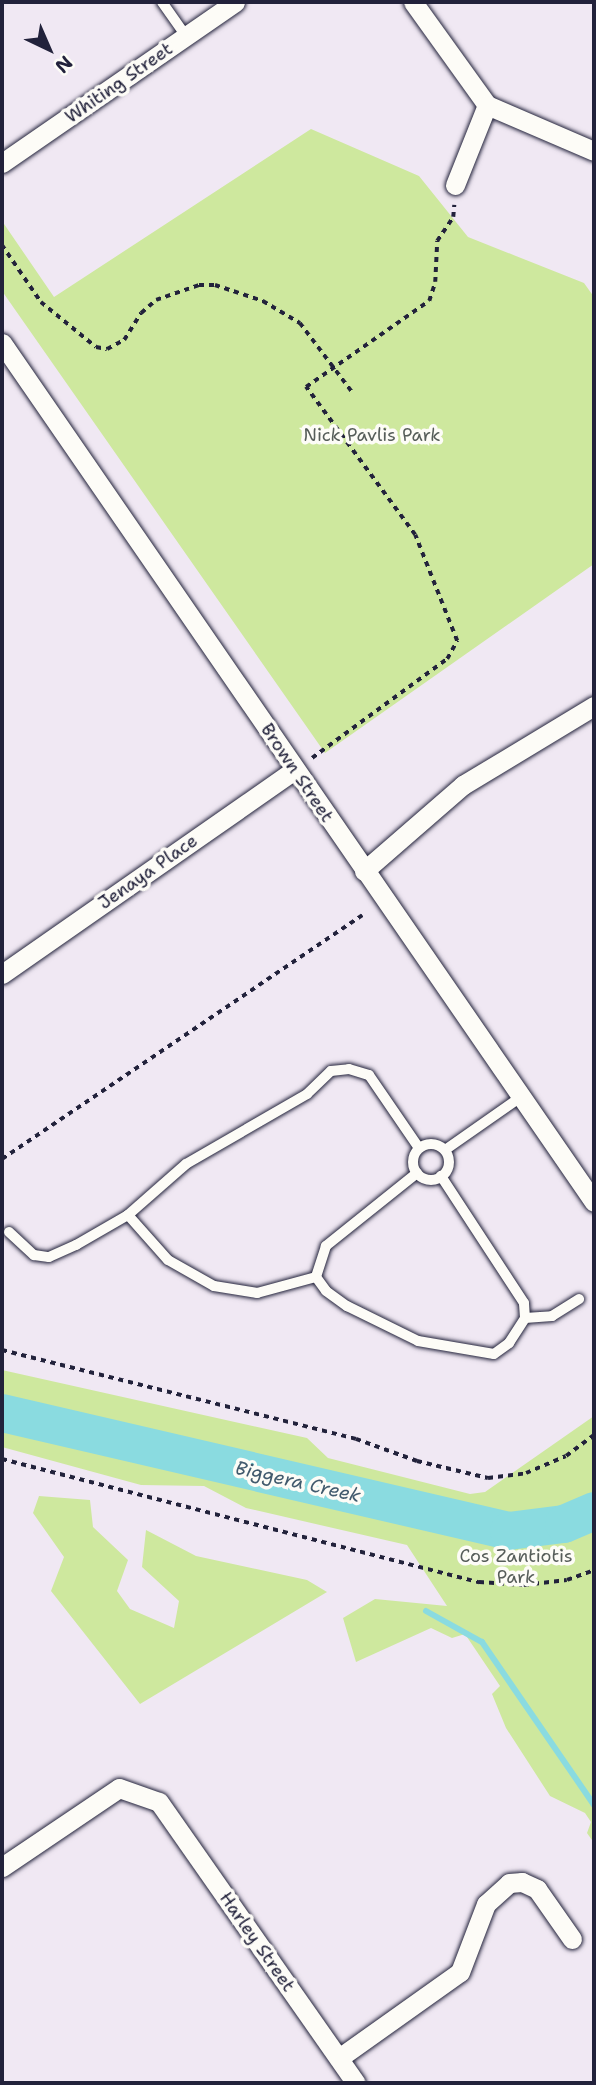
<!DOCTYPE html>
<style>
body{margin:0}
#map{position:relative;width:596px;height:2085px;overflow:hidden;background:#f0e8f3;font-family:"Shantell Sans",sans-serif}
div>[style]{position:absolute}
.green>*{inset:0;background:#cee89e}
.stream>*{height:6px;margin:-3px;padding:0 3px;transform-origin:3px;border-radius:3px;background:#8adbe0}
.river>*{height:38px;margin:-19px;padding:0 19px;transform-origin:19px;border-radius:19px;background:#8adbe0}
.path>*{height:3.5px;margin-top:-1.75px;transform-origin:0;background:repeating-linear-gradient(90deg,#22223b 0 5px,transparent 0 10px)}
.roads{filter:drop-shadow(0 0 2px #22223b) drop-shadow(0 0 2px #22223b)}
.lane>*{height:10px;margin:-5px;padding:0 5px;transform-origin:5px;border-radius:5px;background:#fdfcf7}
.lane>.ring{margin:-5px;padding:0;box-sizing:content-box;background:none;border:10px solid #fdfcf7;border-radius:50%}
.street>*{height:19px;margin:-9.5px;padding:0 9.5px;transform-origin:9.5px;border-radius:9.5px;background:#fdfcf7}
span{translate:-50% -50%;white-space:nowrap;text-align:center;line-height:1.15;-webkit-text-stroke:7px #fdfcf7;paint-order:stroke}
.street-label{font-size:18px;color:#22223b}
.park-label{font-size:18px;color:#565d59}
.water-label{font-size:19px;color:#415a6d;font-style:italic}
.frame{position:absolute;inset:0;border:4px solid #22223b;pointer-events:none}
.north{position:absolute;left:14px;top:14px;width:70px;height:70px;-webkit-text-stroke:5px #fdfcf7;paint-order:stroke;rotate:136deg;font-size:19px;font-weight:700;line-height:28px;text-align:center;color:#22223b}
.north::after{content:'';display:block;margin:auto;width:24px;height:32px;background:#22223b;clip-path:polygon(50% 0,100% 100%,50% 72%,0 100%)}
</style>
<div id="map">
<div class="green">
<i style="clip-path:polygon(311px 129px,419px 176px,468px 237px,584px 283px,594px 297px,594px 564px,325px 753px,2px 291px,2px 221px,54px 297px)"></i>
<i style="clip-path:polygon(2px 1370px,307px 1438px,328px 1458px,470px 1494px,485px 1492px,594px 1416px,594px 1843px,587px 1833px,591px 1822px,585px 1813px,550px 1796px,506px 1728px,492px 1694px,500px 1686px,465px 1634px,452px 1638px,431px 1628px,356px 1662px,343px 1618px,375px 1599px,447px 1606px,407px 1545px,246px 1508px,204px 1486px,141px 1485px,2px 1447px)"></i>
<i style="clip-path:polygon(39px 1496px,90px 1500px,93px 1527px,128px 1560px,117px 1591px,130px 1609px,174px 1628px,179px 1601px,142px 1567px,146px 1530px,196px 1556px,307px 1580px,327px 1592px,140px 1704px,51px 1591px,64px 1557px,33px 1513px)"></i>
</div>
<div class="stream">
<i style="left:426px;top:1611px;width:64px;rotate:29deg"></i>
<i style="left:482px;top:1642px;width:198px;rotate:55.5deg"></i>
</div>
<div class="river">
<i style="left:2px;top:1413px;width:521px;rotate:13.1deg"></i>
<i style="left:509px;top:1531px;width:55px;rotate:-7.3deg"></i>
<i style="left:564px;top:1524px;width:33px;rotate:-23deg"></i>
</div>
<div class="path">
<i style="left:2px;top:245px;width:69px;rotate:55.6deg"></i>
<i style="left:41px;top:302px;width:71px;rotate:39.3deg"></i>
<i style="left:96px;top:347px;width:11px;rotate:10deg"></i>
<i style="left:107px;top:349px;width:19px;rotate:-28deg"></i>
<i style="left:124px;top:340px;width:32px;rotate:-58deg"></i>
<i style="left:141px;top:313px;width:20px;rotate:-41deg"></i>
<i style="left:156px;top:300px;width:46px;rotate:-19.2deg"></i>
<i style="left:199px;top:285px;width:16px"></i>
<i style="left:215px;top:285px;width:51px;rotate:18.4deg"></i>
<i style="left:263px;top:301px;width:43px;rotate:30.7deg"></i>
<i style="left:300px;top:323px;width:88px;rotate:52.9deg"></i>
<i style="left:312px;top:758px;width:167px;rotate:-36.3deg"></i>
<i style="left:447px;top:659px;width:21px;rotate:-61deg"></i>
<i style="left:457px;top:641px;width:114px;rotate:-111.6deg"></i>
<i style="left:415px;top:535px;width:184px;rotate:-126.4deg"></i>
<i style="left:306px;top:387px;width:150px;rotate:-35deg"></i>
<i style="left:429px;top:301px;width:20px;rotate:-72deg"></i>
<i style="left:435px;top:282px;width:41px;rotate:-87.2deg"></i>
<i style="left:437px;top:241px;width:29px;rotate:-56deg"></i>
<i style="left:453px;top:217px;width:12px;rotate:-85deg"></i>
<i style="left:2px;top:1159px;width:435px;rotate:-34.1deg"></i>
<i style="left:2px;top:1350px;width:365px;rotate:14.1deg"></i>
<i style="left:356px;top:1439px;width:65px;rotate:19.8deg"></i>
<i style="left:417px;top:1461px;width:73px;rotate:13.5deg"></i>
<i style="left:488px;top:1478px;width:38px;rotate:-7deg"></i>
<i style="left:526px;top:1473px;width:43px;rotate:-23deg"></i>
<i style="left:566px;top:1456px;width:35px;rotate:-37deg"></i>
<i style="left:2px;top:1459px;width:493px;rotate:14.5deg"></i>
<i style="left:479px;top:1582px;width:45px;rotate:3.8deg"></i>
<i style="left:524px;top:1585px;width:43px;rotate:-6.6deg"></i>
<i style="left:567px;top:1580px;width:29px;rotate:-20deg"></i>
</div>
<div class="roads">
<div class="lane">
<i style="left:162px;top:2px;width:42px;rotate:54.8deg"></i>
<i class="ring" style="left:413px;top:1144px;width:26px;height:26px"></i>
<i style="left:445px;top:1150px;width:94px;rotate:-35deg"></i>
<i style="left:417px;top:1173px;width:117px;rotate:141.3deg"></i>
<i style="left:326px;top:1246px;width:33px;rotate:108deg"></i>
<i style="left:316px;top:1277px;width:17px;rotate:54deg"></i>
<i style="left:326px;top:1291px;width:26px;rotate:36deg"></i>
<i style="left:347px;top:1306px;width:79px;rotate:26.2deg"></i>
<i style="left:418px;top:1341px;width:77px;rotate:9.7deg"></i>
<i style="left:494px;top:1354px;width:19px;rotate:-36deg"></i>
<i style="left:509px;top:1343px;width:30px;rotate:-57deg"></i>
<i style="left:525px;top:1318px;width:15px;rotate:-94deg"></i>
<i style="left:524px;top:1303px;width:152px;rotate:-123.2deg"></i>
<i style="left:128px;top:1215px;width:60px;rotate:48.4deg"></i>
<i style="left:168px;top:1260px;width:53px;rotate:29.5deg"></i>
<i style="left:214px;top:1286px;width:44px;rotate:9.2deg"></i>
<i style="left:257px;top:1293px;width:61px;rotate:-15.2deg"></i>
<i style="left:9px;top:1232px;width:34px;rotate:43deg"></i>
<i style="left:34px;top:1255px;width:15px;rotate:8deg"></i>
<i style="left:49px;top:1257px;width:30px;rotate:-24deg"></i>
<i style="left:76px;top:1245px;width:60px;rotate:-30deg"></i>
<i style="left:128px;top:1215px;width:77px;rotate:-41.3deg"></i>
<i style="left:186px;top:1164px;width:140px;rotate:-30deg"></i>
<i style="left:307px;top:1094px;width:33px;rotate:-44deg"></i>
<i style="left:331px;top:1071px;width:18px;rotate:-6deg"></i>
<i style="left:349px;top:1069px;width:21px;rotate:17deg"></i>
<i style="left:369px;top:1075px;width:88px;rotate:55.6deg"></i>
<i style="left:525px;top:1318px;width:27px;rotate:-4deg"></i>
<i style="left:552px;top:1316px;width:32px;rotate:-32deg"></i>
</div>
<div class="street">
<i style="left:413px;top:2px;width:127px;rotate:54.3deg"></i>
<i style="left:487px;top:105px;width:116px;rotate:23.3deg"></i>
<i style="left:2px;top:163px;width:283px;rotate:-34.6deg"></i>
<i style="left:455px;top:185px;width:86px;rotate:-68.2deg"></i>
<i style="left:2px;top:343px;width:1043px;rotate:55.43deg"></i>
<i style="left:364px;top:871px;width:131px;rotate:-41deg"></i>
<i style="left:463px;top:785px;width:153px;rotate:-31.1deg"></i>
<i style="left:2px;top:974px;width:356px;rotate:-34.9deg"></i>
<i style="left:2px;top:1867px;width:141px;rotate:-34deg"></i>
<i style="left:119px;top:1788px;width:42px;rotate:19.3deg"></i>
<i style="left:159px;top:1802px;width:343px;rotate:55deg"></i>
<i style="left:339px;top:2058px;width:148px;rotate:-35.4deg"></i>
<i style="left:460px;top:1972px;width:73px;rotate:-69.1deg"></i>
<i style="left:486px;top:1904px;width:31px;rotate:-42deg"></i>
<i style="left:509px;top:1883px;width:13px;rotate:-4deg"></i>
<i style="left:522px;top:1882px;width:17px;rotate:25deg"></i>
<i style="left:537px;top:1889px;width:61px;rotate:55deg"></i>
</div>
</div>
<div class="street-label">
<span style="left:119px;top:83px;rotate:-35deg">Whiting Street</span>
<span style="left:297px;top:773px;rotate:56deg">Brown Street</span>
<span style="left:148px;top:872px;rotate:-35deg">Jenaya Place</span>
<span style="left:257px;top:1942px;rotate:55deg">Harley Street</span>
</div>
<div class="park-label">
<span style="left:372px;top:435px">Nick Pavlis Park</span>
<span style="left:516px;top:1567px">Cos Zantiotis<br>Park</span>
</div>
<div class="water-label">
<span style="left:298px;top:1482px;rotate:13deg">Biggera Creek</span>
</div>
<div class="frame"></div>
<div class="north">N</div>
</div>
